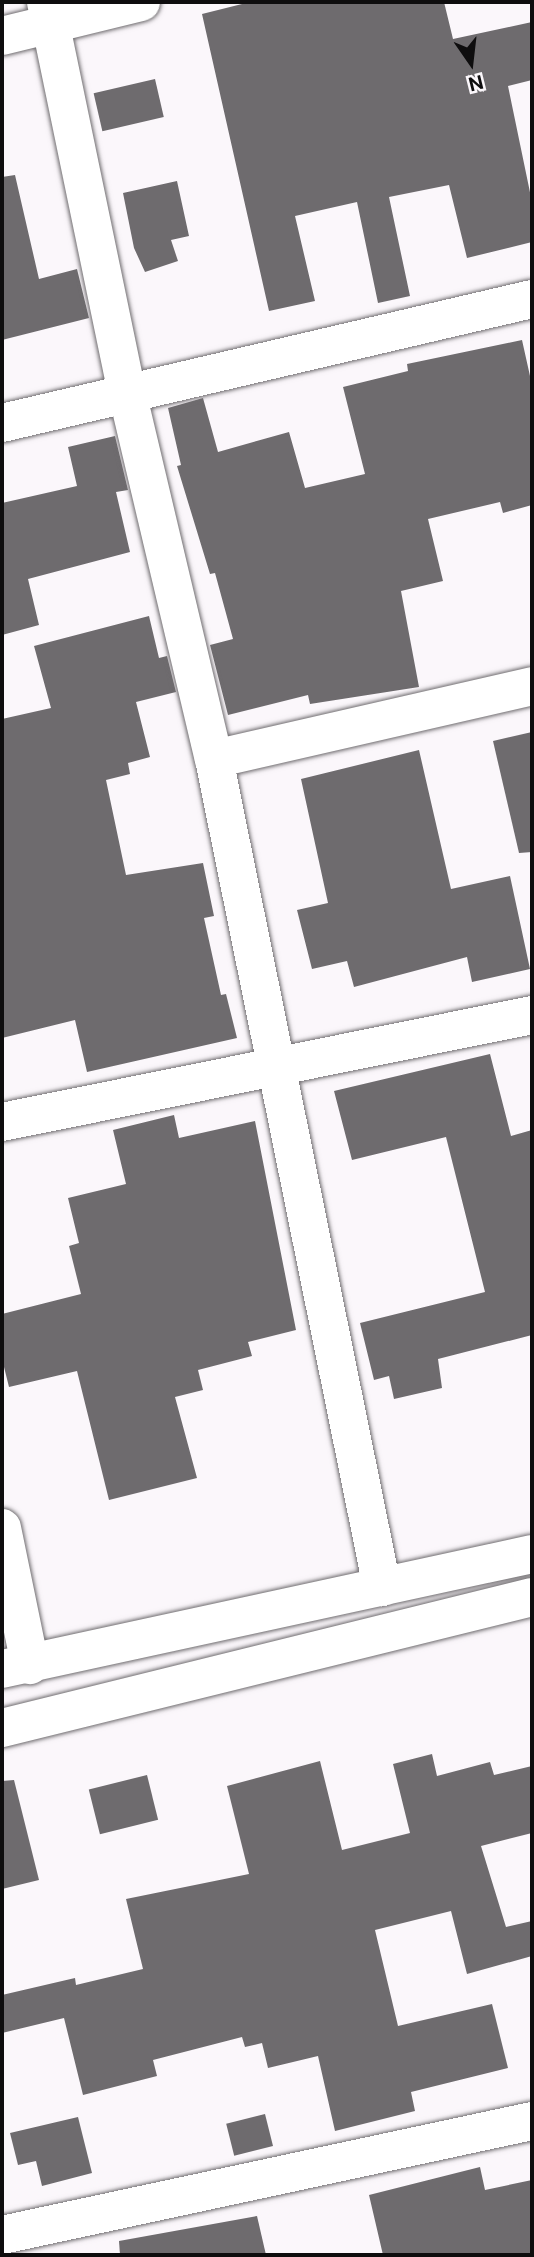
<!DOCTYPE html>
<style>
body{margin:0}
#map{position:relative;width:534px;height:2257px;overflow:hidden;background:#fbf7fb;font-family:"Public Sans",sans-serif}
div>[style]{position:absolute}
.building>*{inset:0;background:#6e6b6e;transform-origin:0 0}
.roads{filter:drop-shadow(0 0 2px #706d70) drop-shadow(0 0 2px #706d70)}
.minor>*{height:38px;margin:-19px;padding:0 19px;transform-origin:19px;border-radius:19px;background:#fff}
.tertiary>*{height:38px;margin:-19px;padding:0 19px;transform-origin:19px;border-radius:19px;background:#fff}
span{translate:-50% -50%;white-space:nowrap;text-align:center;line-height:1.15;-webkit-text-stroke:7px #fbf7fb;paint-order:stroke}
.frame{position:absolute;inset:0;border:4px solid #0e0d0e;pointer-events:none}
.north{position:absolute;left:436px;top:28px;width:70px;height:70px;-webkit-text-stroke:5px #fbf7fb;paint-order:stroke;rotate:166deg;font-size:19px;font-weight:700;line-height:28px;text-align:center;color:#0e0d0e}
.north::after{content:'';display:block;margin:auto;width:24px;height:32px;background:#0e0d0e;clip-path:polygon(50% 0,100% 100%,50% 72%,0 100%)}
</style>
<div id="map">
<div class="building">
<i style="clip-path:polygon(250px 2px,444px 2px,453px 39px,532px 22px,532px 80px,508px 86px,532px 202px,532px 242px,467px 258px,449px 185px,389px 197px,410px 296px,378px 303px,357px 202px,295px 216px,315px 301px,269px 311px,202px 14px)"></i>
<i style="left:155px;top:79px;width:39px;height:63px;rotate:77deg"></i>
<i style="clip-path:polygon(15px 175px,39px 279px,77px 269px,89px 318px,2px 340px,2px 177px)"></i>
<i style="clip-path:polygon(177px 181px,189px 236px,171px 240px,178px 261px,145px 272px,134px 248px,123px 193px)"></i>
<i style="clip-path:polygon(522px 340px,532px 385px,532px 505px,503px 513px,500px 502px,428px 519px,443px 581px,401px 591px,419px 687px,310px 704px,308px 695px,228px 715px,210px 645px,233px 639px,215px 573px,210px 574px,177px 466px,181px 465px,168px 408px,203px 398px,218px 452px,289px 432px,305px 488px,365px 474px,343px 387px,408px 371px,407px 364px)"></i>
<i style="clip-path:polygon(115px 436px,128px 490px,116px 492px,130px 552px,28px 579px,39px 625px,2px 635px,2px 503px,77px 486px,68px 447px)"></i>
<i style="clip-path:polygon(149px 616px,159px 658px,167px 656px,176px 692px,136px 702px,150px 757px,128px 763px,130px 774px,106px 780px,126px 875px,203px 863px,214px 916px,204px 918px,221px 995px,226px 994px,237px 1038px,87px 1072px,75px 1020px,2px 1038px,2px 719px,51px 708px,34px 646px)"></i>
<i style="clip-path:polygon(532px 732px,532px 852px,519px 853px,493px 741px)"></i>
<i style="clip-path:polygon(419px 750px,451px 889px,510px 876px,530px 969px,472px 982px,467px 957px,354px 987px,347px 961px,312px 969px,297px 910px,328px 903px,301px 779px)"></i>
<i style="clip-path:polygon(490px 1054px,511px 1136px,532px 1130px,532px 1335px,438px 1359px,442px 1388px,394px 1399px,389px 1376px,374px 1380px,360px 1323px,485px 1292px,446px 1137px,352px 1160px,334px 1091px)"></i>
<i style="clip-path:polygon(174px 1115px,179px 1138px,255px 1121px,296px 1330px,248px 1342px,252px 1356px,198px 1370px,203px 1390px,175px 1397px,197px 1478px,109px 1500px,77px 1371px,9px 1387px,2px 1359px,2px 1314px,81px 1294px,69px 1246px,79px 1243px,68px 1198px,126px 1184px,113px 1130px)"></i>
<i style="clip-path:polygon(432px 1754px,437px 1776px,490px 1762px,494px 1775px,532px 1766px,532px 1833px,481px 1846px,506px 1927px,532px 1921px,532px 1956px,467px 1974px,451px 1911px,375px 1930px,398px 2026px,492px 2004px,508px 2068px,411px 2092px,415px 2111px,335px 2131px,318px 2056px,268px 2068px,262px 2043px,245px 2047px,242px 2037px,153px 2060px,157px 2076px,83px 2095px,64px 2018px,2px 2033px,2px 1995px,75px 1978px,76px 1985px,143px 1969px,126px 1899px,249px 1874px,227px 1786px,320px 1761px,342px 1850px,410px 1833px,393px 1764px)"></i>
<i style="left:147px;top:1775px;width:46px;height:60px;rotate:76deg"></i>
<i style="clip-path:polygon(14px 1780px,39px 1880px,2px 1889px,2px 1781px)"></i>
<i style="left:265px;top:2114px;width:33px;height:40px;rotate:76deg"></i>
<i style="clip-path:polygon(78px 2117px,92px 2173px,42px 2186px,36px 2161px,18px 2165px,10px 2133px)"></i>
<i style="clip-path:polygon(480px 2167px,485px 2190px,532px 2180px,532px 2255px,383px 2255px,369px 2195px)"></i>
<i style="clip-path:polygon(257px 2216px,266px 2255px,120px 2255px,119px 2241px)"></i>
</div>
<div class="roads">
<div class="minor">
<i style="left:46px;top:2px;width:398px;rotate:78.3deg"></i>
<i style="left:127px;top:392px;width:377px;rotate:76.7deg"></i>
<i style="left:214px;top:759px;width:845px;rotate:78.53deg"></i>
<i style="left:2px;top:36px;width:143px;rotate:-13.7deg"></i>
<i style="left:2px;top:423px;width:544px;rotate:-13.17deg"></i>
<i style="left:214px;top:759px;width:326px;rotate:-12.9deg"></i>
<i style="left:2px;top:1122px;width:541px;rotate:-11.41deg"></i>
<i style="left:2px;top:1528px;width:140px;rotate:78.4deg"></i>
<i style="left:2px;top:2235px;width:542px;rotate:-12.14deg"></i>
</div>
<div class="tertiary">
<i style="left:2px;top:1669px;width:542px;rotate:-12.24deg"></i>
<i style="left:2px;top:1728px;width:546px;rotate:-13.88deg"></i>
</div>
</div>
<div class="frame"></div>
<div class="north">N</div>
</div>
